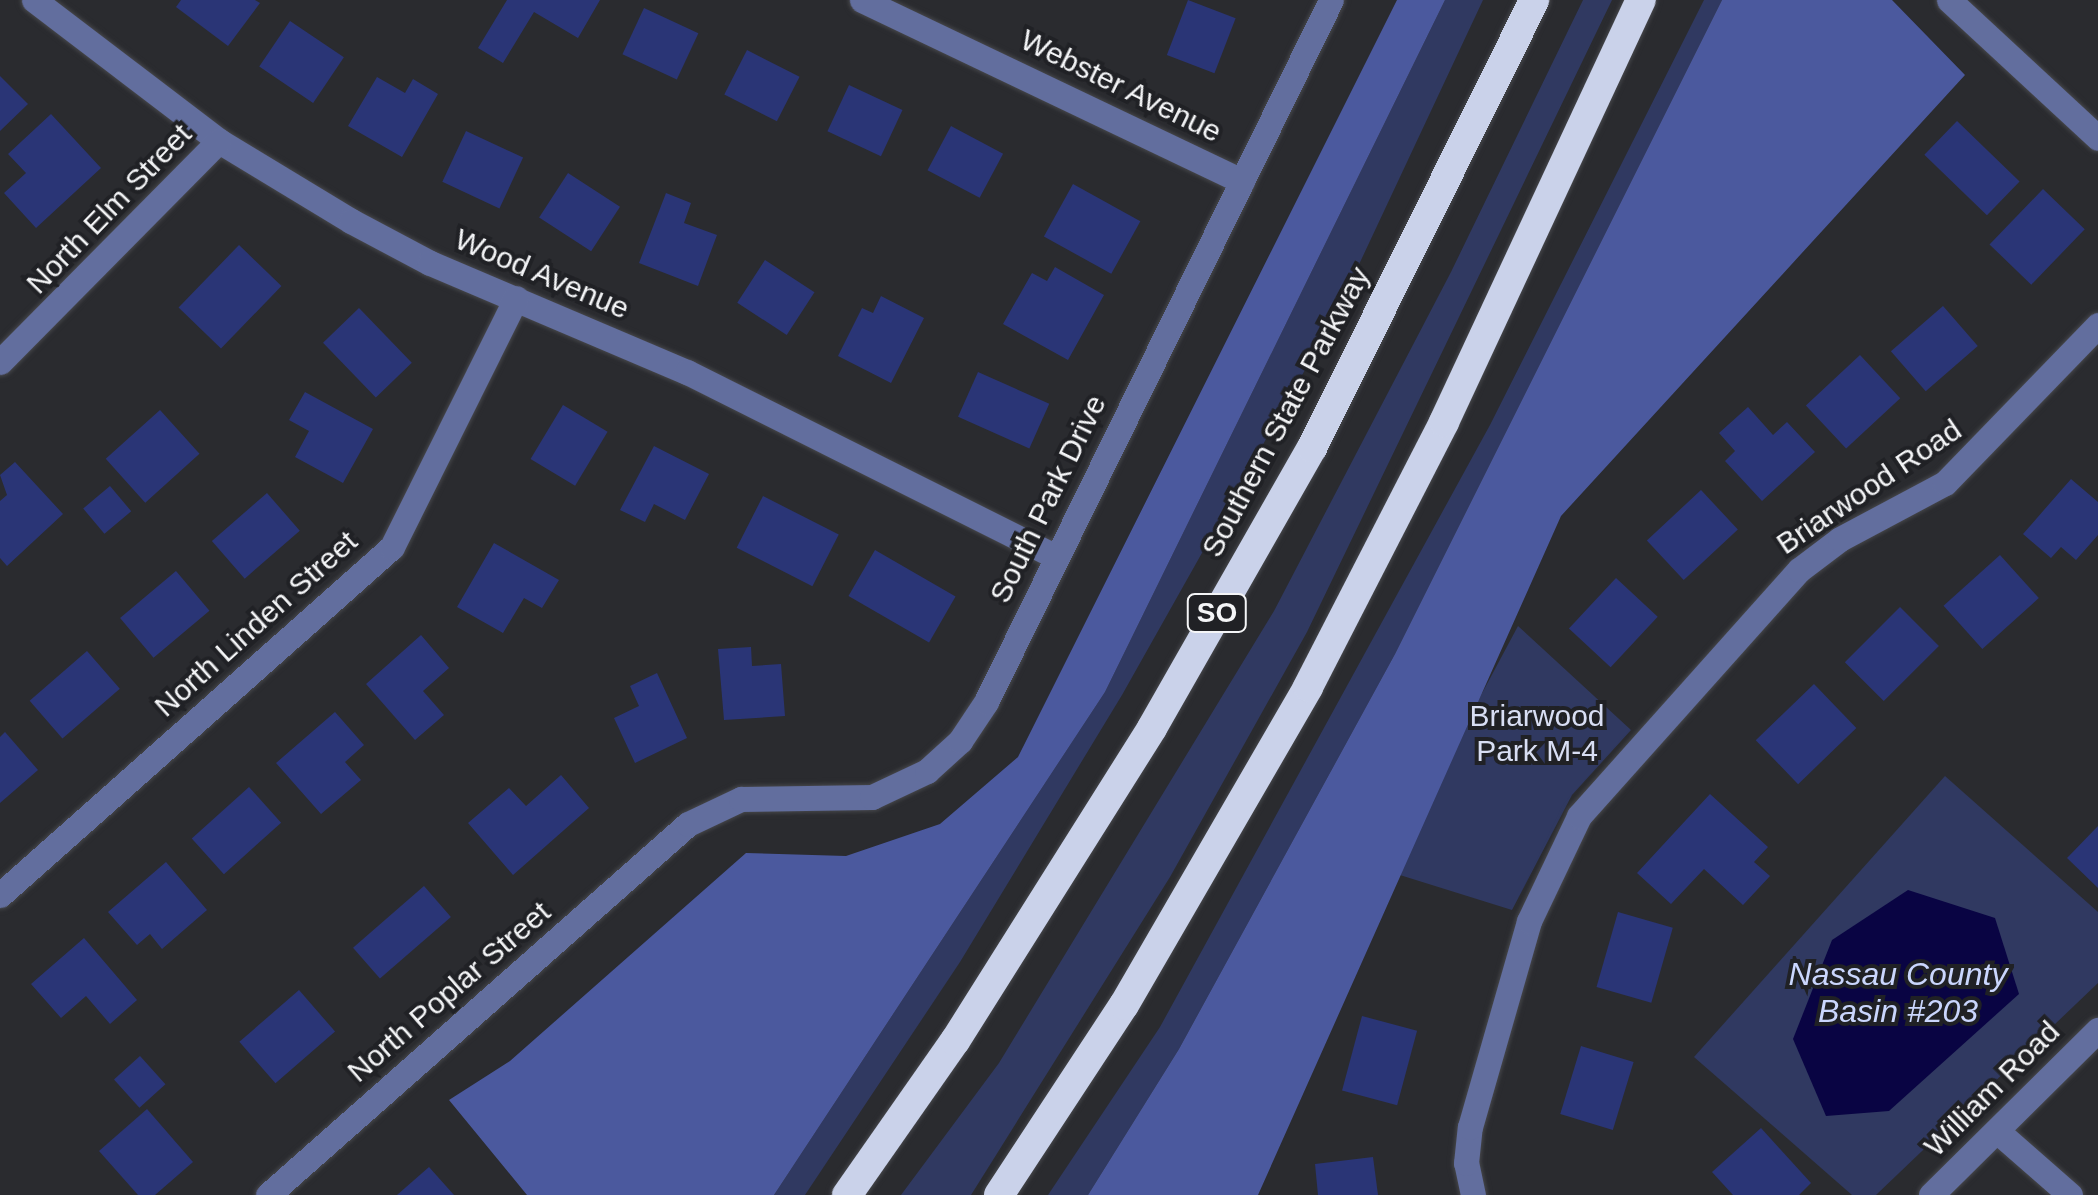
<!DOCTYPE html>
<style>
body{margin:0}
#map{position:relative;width:2098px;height:1195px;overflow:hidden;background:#2a2b2f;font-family:Helvetica,sans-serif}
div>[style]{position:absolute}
.green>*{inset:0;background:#303961}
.forest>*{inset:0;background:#4b599e}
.water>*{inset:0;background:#090443}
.building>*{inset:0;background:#2a3576;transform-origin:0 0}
.roads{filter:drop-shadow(0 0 2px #46474b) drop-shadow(0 0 2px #46474b)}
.minor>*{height:25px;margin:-12.5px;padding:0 12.5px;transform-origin:12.5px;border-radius:12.5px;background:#626e9e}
.motorway>*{height:30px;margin:-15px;padding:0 15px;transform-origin:15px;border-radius:15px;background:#cad2ea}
span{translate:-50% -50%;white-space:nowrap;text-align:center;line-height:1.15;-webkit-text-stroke:8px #202125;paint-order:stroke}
.shield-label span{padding:2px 8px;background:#202125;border:2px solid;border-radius:8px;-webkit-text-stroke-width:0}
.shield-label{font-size:28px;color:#f4f5f7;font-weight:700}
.street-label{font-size:30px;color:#f4f5f7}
.park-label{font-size:30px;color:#d8def3}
.water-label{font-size:32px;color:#cad6fd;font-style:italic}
</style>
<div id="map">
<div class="green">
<i style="clip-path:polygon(1445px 0,1483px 0,1332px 322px,1122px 695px,960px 962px,805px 1195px,774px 1195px,1105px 692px)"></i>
<i style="clip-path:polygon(1583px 0,1612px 0,1307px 632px,1170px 877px,971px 1195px,901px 1195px,999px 1063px,1274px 611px,1451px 272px)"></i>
<i style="clip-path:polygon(1704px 0,1722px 0,1395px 654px,1179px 1049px,1088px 1195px,1048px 1195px,1160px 1027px,1490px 425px)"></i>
<i style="clip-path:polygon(1518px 626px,1631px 730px,1572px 795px,1512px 910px,1387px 871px)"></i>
<i style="clip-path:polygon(1945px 776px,2098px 912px,2098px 983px,1876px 1195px,1852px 1195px,1694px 1057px)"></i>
</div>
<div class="forest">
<i style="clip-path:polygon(1397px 0,1445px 0,1105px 692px,774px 1195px,527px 1195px,449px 1100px,510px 1061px,746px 853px,846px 856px,940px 824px,1018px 757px)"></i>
<i style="clip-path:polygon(1722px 0,1892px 0,1965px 75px,1561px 516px,1258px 1195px,1088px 1195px,1179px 1049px,1395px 654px)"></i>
</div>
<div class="water">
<i style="clip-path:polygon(1908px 890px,1995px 918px,2019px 994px,1889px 1111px,1826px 1116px,1793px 1039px,1832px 940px)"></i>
</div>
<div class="building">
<i style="clip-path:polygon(181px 0,255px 0,260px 3px,228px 46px,176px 7px)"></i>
<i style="clip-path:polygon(507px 0,600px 0,578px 38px,534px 12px,503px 63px,478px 48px)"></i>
<i style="left:1188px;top:0;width:51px;height:59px;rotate:21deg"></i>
<i style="left:644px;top:8px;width:60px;height:51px;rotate:25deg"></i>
<i style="left:290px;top:21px;width:65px;height:55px;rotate:34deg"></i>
<i style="left:747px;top:50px;width:59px;height:50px;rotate:27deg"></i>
<i style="clip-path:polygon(0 76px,28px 104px,0 131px)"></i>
<i style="clip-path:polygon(377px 77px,405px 93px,413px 79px,438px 94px,402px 157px,348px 126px)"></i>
<i style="left:849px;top:85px;width:59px;height:51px;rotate:25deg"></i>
<i style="clip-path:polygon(51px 114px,101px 168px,36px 228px,4px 193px,26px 173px,8px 154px)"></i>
<i style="left:1957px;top:121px;width:87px;height:47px;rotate:44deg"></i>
<i style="left:951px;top:126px;width:59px;height:50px;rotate:28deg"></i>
<i style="left:466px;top:131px;width:63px;height:56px;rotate:25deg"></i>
<i style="left:568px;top:173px;width:62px;height:53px;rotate:33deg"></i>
<i style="left:1073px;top:184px;width:77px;height:60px;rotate:29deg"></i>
<i style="left:2043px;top:189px;width:58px;height:77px;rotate:44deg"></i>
<i style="clip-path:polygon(666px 193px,691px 203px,684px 223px,717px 235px,698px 286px,639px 263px)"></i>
<i style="left:239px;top:245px;width:59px;height:87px;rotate:44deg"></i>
<i style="left:765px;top:260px;width:59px;height:51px;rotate:33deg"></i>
<i style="clip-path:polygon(1055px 267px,1104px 295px,1068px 360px,1003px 324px,1032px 273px,1047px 281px)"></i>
<i style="clip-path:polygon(881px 296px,924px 318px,891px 383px,838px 356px,862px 308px,873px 313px)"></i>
<i style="left:1943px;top:306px;width:53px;height:69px;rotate:49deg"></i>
<i style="left:359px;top:308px;width:76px;height:50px;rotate:46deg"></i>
<i style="left:1860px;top:355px;width:59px;height:74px;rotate:47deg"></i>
<i style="left:978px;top:372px;width:78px;height:49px;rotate:24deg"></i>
<i style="clip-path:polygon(305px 392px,373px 429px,343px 483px,295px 457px,309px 431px,289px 420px)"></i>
<i style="left:563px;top:405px;width:52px;height:63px;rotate:31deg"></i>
<i style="clip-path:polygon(1748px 407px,1773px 435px,1787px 422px,1815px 452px,1762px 501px,1725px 461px,1735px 451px,1719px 433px)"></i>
<i style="left:160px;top:410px;width:59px;height:73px;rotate:48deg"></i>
<i style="clip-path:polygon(654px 446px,709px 474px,685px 520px,654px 504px,645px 522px,620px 510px)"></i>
<i style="clip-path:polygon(15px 462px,63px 514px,7px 566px,0 558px,0 501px,7px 495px,0 475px)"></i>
<i style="clip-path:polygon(2071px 479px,2098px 502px,2098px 535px,2076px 560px,2061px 547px,2051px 558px,2023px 534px)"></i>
<i style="left:110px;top:486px;width:33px;height:35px;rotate:50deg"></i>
<i style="left:1701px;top:490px;width:54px;height:74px;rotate:47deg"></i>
<i style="left:267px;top:493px;width:50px;height:73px;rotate:49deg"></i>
<i style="left:763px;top:496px;width:85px;height:58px;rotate:27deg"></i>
<i style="clip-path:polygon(494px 543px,559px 580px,542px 608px,524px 598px,503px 633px,457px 607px)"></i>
<i style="left:875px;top:550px;width:93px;height:53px;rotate:30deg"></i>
<i style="left:2000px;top:555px;width:58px;height:76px;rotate:48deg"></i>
<i style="left:176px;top:571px;width:52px;height:73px;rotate:50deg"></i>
<i style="left:1616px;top:578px;width:57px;height:69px;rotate:43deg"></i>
<i style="left:1900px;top:607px;width:55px;height:78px;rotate:45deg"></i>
<i style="clip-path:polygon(421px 635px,449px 668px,423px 691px,444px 715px,415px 740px,366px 684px)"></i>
<i style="clip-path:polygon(751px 647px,752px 666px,781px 664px,785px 716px,724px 720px,718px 649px)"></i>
<i style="left:87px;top:651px;width:50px;height:76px;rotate:49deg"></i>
<i style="clip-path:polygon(657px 673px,687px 738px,635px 763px,614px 718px,639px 706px,630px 686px)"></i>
<i style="left:1814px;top:684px;width:61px;height:81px;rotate:46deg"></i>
<i style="clip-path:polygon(335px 712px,364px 745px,345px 762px,361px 780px,321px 814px,276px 763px)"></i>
<i style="clip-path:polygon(5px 732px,38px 770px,0 803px,0 737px)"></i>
<i style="clip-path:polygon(561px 775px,589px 808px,513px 875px,468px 823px,509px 788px,526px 806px)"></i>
<i style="left:249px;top:787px;width:48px;height:77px;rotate:48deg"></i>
<i style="clip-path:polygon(1710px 794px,1768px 847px,1754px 862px,1770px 876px,1743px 905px,1704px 869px,1671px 904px,1637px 873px)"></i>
<i style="clip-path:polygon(2098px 826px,2098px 888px,2067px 858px)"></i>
<i style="clip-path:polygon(166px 862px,207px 910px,162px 949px,150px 934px,137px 945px,108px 912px)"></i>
<i style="left:424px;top:886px;width:41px;height:94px;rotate:49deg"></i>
<i style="left:1618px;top:912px;width:57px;height:78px;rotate:16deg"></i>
<i style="clip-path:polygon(84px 938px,137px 1000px,110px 1024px,86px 996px,61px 1018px,31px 984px)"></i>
<i style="left:299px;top:990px;width:55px;height:79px;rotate:49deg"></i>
<i style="left:1362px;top:1016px;width:57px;height:77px;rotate:15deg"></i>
<i style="left:1581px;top:1046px;width:55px;height:71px;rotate:17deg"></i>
<i style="left:140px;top:1056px;width:38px;height:35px;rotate:48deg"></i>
<i style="clip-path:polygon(147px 1109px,193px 1162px,155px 1195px,138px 1195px,99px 1151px)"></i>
<i style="clip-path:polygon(1761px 1128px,1811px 1183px,1799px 1195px,1733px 1195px,1712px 1172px)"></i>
<i style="clip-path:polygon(1373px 1157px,1378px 1195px,1318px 1195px,1315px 1164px)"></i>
<i style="clip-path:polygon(429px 1167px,454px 1195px,397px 1195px)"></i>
</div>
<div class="roads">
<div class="minor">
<i style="left:34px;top:0;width:233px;rotate:37.3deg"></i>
<i style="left:219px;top:141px;width:154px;rotate:31.2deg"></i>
<i style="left:351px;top:221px;width:89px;rotate:28deg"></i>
<i style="left:430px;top:263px;width:279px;rotate:23deg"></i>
<i style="left:687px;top:372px;width:411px;rotate:26.6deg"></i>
<i style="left:862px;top:0;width:421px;rotate:25.5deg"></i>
<i style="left:1949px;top:0;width:203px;rotate:42.8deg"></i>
<i style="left:0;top:362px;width:311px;rotate:-45.3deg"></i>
<i style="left:0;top:895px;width:524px;rotate:-41.6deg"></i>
<i style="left:392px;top:547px;width:278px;rotate:-63.5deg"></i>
<i style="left:1997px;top:1131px;width:97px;rotate:41.2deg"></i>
<i style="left:268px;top:1195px;width:560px;rotate:-41.46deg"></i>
<i style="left:688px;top:824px;width:59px;rotate:-25.3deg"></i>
<i style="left:741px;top:799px;width:131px;rotate:-0.9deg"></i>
<i style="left:872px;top:797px;width:61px;rotate:-25.3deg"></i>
<i style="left:927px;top:771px;width:45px;rotate:-42.3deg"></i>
<i style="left:960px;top:741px;width:47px;rotate:-56.3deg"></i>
<i style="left:986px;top:702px;width:782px;rotate:-63.83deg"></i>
<i style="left:1473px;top:1195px;width:33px;rotate:-102deg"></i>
<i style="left:1466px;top:1163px;width:36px;rotate:-84deg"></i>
<i style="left:1470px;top:1127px;width:214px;rotate:-74deg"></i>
<i style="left:1529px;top:921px;width:116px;rotate:-64.5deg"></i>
<i style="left:1579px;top:816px;width:330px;rotate:-48.2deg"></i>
<i style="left:1799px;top:570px;width:51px;rotate:-37.1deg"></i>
<i style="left:1840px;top:539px;width:119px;rotate:-28.1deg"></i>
<i style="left:1945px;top:483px;width:220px;rotate:-45.9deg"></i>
<i style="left:1931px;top:1195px;width:235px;rotate:-44.7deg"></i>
</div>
<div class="motorway">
<i style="left:847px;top:1195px;width:188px;rotate:-55deg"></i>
<i style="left:955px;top:1041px;width:370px;rotate:-57.8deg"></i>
<i style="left:1152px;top:728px;width:322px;rotate:-60.3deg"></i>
<i style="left:1312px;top:448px;width:500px;rotate:-63.6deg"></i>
<i style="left:999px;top:1195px;width:227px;rotate:-56.7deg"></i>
<i style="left:1124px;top:1005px;width:367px;rotate:-59.9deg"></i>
<i style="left:1308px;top:687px;width:298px;rotate:-62.8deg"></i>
<i style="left:1444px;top:422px;width:466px;rotate:-65deg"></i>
</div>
</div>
<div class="shield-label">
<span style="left:1217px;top:613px">SO</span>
</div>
<div class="street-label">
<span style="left:1121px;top:86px;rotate:26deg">Webster Avenue</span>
<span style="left:109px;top:209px;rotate:-46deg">North Elm Street</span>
<span style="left:542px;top:274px;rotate:23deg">Wood Avenue</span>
<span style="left:1286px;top:412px;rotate:-62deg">Southern State Parkway</span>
<span style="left:1869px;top:487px;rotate:-34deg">Briarwood Road</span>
<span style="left:1048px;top:499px;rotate:-64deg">South Park Drive</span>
<span style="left:256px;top:624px;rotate:-42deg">North Linden Street</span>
<span style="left:449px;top:992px;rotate:-41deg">North Poplar Street</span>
<span style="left:1992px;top:1089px;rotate:-45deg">William Road</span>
</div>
<div class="park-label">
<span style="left:1537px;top:733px">Briarwood<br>Park M-4</span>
</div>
<div class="water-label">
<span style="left:1898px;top:993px">Nassau County<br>Basin #203</span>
</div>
</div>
